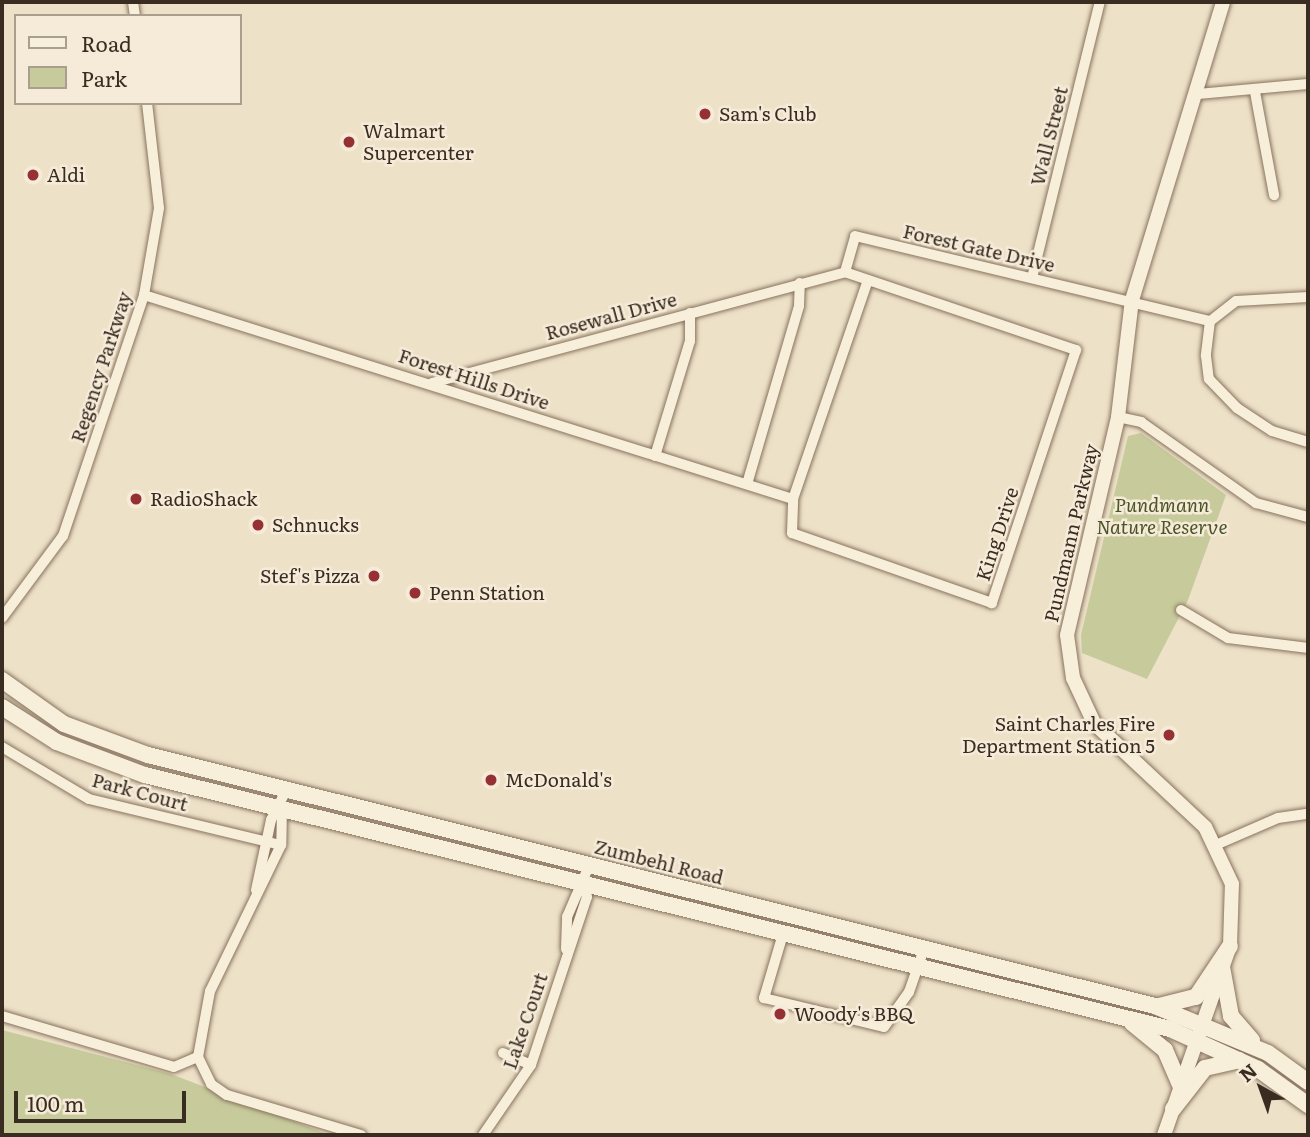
<!DOCTYPE html>
<style>
body{margin:0}
#map{position:relative;width:1310px;height:1137px;overflow:hidden;background:#ede1c8;font-family:Literata,serif}
div>[style]{position:absolute}
.green>*{inset:0;background:#c7cb9c}
.roads{filter:drop-shadow(0 0 2px #88735e) drop-shadow(0 0 2px #88735e)}
.minor>*{height:10px;margin:-5px;padding:0 5px;transform-origin:5px;border-radius:5px;background:#f8efdb}
.tertiary>*{height:14px;margin:-7px;padding:0 7px;transform-origin:7px;border-radius:7px;background:#f8efdb}
.secondary>*{height:16px;margin:-8px;padding:0 8px;transform-origin:8px;border-radius:8px;background:#f8efdb}
.dots>*{width:19px;height:19px;translate:-50% -50%;box-sizing:border-box;border:4px solid #f5ebd8;border-radius:50%}
span{translate:-50% -50%;white-space:nowrap;text-align:center;line-height:1.15;-webkit-text-stroke:5px #f5ebd8;paint-order:stroke}
.poi-label{font-size:19px;color:#392c21}
.left{translate:0 -50%;text-align:left}
.right{translate:-100% -50%;text-align:right}
.street-label{font-size:19px;color:#392c21}
.park-label{font-size:19px;color:#4b5528;font-style:italic}
.frame{position:absolute;inset:0;border:4px solid #392c21;pointer-events:none}
.legend{position:absolute;left:14px;top:14px;width:228px;height:91px;box-sizing:border-box;background:#f5ebd8;border:2px solid #aa9f8f;margin:0;padding:9px 12px;list-style:none;font-size:21px;color:#392c21}
.legend li{display:flex;align-items:center;gap:14px;height:35px}
.legend b{width:35px;border:2px solid #aa9f8f}
.north{position:absolute;left:1226px;top:1053px;width:70px;height:70px;-webkit-text-stroke:5px #f5ebd8;paint-order:stroke;rotate:320deg;font-size:19px;font-weight:700;line-height:28px;text-align:center;color:#392c21}
.north::after{content:'';display:block;margin:auto;width:24px;height:32px;background:#392c21;clip-path:polygon(50% 0,100% 100%,50% 72%,0 100%)}
.scale{position:absolute;left:14px;top:1091px;width:172px;height:32px;box-sizing:border-box;border:4px solid #392c21;border-top:0;padding-left:9px;font-size:21px;line-height:24px;white-space:nowrap;color:#392c21;-webkit-text-stroke:5px #f5ebd8;paint-order:stroke}
</style>
<div id="map">
<div class="green">
<i style="clip-path:polygon(1141px 433px,1226px 495px,1188px 600px,1147px 679px,1082px 653px,1081px 635px,1128px 436px)"></i>
<i style="clip-path:polygon(2px 1030px,171px 1074px,329px 1135px,2px 1135px)"></i>
</div>
<div class="roads">
<div class="minor">
<i style="left:133px;top:2px;width:14px;rotate:82deg"></i>
<i style="left:1255px;top:92px;width:105px;rotate:79.5deg"></i>
<i style="left:1198px;top:94px;width:110px;rotate:-5.2deg"></i>
<i style="left:845px;top:272px;width:37px;rotate:-74deg"></i>
<i style="left:855px;top:236px;width:365px;rotate:13.5deg"></i>
<i style="left:1032px;top:278px;width:284px;rotate:-76.2deg"></i>
<i style="left:144px;top:295px;width:680px;rotate:17.45deg"></i>
<i style="left:1308px;top:297px;width:72px;rotate:176.8deg"></i>
<i style="left:1236px;top:301px;width:33px;rotate:142deg"></i>
<i style="left:1210px;top:321px;width:35px;rotate:97deg"></i>
<i style="left:1206px;top:356px;width:23px;rotate:83deg"></i>
<i style="left:1209px;top:379px;width:40px;rotate:46deg"></i>
<i style="left:1237px;top:408px;width:42px;rotate:33.3deg"></i>
<i style="left:1272px;top:431px;width:38px;rotate:17deg"></i>
<i style="left:432px;top:383px;width:428px;rotate:-15deg"></i>
<i style="left:845px;top:272px;width:244px;rotate:18.7deg"></i>
<i style="left:1076px;top:350px;width:267px;rotate:108.4deg"></i>
<i style="left:992px;top:603px;width:212px;rotate:-160.7deg"></i>
<i style="left:792px;top:533px;width:34px;rotate:-88deg"></i>
<i style="left:793px;top:499px;width:231px;rotate:-71.1deg"></i>
<i style="left:1118px;top:417px;width:24px;rotate:12deg"></i>
<i style="left:1141px;top:422px;width:141px;rotate:35.2deg"></i>
<i style="left:1256px;top:503px;width:54px;rotate:15.1deg"></i>
<i style="left:655px;top:456px;width:120px;rotate:-73.1deg"></i>
<i style="left:690px;top:341px;width:28px;rotate:-90deg"></i>
<i style="left:747px;top:484px;width:185px;rotate:-73.7deg"></i>
<i style="left:799px;top:306px;width:23px;rotate:-88deg"></i>
<i style="left:1181px;top:610px;width:55px;rotate:30.8deg"></i>
<i style="left:1228px;top:638px;width:81px;rotate:7.1deg"></i>
<i style="left:2px;top:618px;width:102px;rotate:-53.4deg"></i>
<i style="left:63px;top:536px;width:254px;rotate:-71.4deg"></i>
<i style="left:144px;top:295px;width:88px;rotate:-80.2deg"></i>
<i style="left:159px;top:208px;width:106px;rotate:-96.5deg"></i>
<i style="left:2px;top:747px;width:101px;rotate:30.9deg"></i>
<i style="left:89px;top:799px;width:197px;rotate:13.5deg"></i>
<i style="left:282px;top:806px;width:39px;rotate:91deg"></i>
<i style="left:281px;top:845px;width:162px;rotate:115.9deg"></i>
<i style="left:210px;top:991px;width:67px;rotate:100.3deg"></i>
<i style="left:198px;top:1057px;width:30px;rotate:64deg"></i>
<i style="left:211px;top:1084px;width:19px;rotate:35deg"></i>
<i style="left:227px;top:1095px;width:140px;rotate:16.6deg"></i>
<i style="left:1218px;top:844px;width:65px;rotate:-23.4deg"></i>
<i style="left:1278px;top:818px;width:30px;rotate:-8deg"></i>
<i style="left:256px;top:890px;width:72px;rotate:-77.9deg"></i>
<i style="left:271px;top:820px;width:36px;rotate:-63deg"></i>
<i style="left:783px;top:934px;width:67px;rotate:106.5deg"></i>
<i style="left:764px;top:998px;width:123px;rotate:13.6deg"></i>
<i style="left:884px;top:1027px;width:43px;rotate:-54.5deg"></i>
<i style="left:909px;top:992px;width:46px;rotate:-70.8deg"></i>
<i style="left:566px;top:949px;width:32px;rotate:-88deg"></i>
<i style="left:567px;top:917px;width:56px;rotate:-66.7deg"></i>
<i style="left:2px;top:1016px;width:179px;rotate:16.5deg"></i>
<i style="left:174px;top:1067px;width:26px;rotate:-23deg"></i>
<i style="left:503px;top:1053px;width:30px;rotate:23deg"></i>
<i style="left:483px;top:1135px;width:85px;rotate:-55.6deg"></i>
<i style="left:531px;top:1065px;width:177px;rotate:-71.6deg"></i>
<i style="left:587px;top:897px;width:14px;rotate:-107deg"></i>
</div>
<div class="tertiary">
<i style="left:1164px;top:1135px;width:200px;rotate:-70.8deg"></i>
<i style="left:1230px;top:946px;width:62px;rotate:-88.2deg"></i>
<i style="left:1232px;top:884px;width:63px;rotate:-115.3deg"></i>
<i style="left:1205px;top:827px;width:152px;rotate:-136.9deg"></i>
<i style="left:1094px;top:723px;width:50px;rotate:-115deg"></i>
<i style="left:1073px;top:678px;width:43px;rotate:-97.9deg"></i>
<i style="left:1067px;top:635px;width:224px;rotate:-76.8deg"></i>
<i style="left:1118px;top:417px;width:118px;rotate:-83.2deg"></i>
<i style="left:1132px;top:300px;width:312px;rotate:-73deg"></i>
</div>
<div class="secondary">
<i style="left:2px;top:680px;width:76px;rotate:35.4deg"></i>
<i style="left:64px;top:724px;width:90px;rotate:20.3deg"></i>
<i style="left:148px;top:755px;width:1038px;rotate:14deg"></i>
<i style="left:1155px;top:1006px;width:122px;rotate:22.6deg"></i>
<i style="left:1268px;top:1053px;width:49px;rotate:35.9deg"></i>
<i style="left:2px;top:707px;width:65px;rotate:32.5deg"></i>
<i style="left:57px;top:742px;width:94px;rotate:20.6deg"></i>
<i style="left:145px;top:775px;width:1056px;rotate:13.92deg"></i>
<i style="left:1170px;top:1029px;width:97px;rotate:24.4deg"></i>
<i style="left:1258px;top:1069px;width:62px;rotate:35.8deg"></i>
<i style="left:1222px;top:967px;width:50px;rotate:79.6deg"></i>
<i style="left:1231px;top:1016px;width:32px;rotate:49deg"></i>
<i style="left:1159px;top:1006px;width:38px;rotate:-14deg"></i>
<i style="left:1196px;top:997px;width:61px;rotate:-56.3deg"></i>
<i style="left:1132px;top:1023px;width:43px;rotate:39.3deg"></i>
<i style="left:1165px;top:1050px;width:40px;rotate:66.6deg"></i>
<i style="left:1173px;top:1109px;width:52px;rotate:-52deg"></i>
<i style="left:1205px;top:1068px;width:35px;rotate:-13deg"></i>
</div>
</div>
<div class="dots">
<i style="left:705px;top:114px;background:#953033"></i>
<i style="left:349px;top:142px;background:#953033"></i>
<i style="left:33px;top:175px;background:#953033"></i>
<i style="left:136px;top:499px;background:#953033"></i>
<i style="left:258px;top:525px;background:#953033"></i>
<i style="left:374px;top:576px;background:#953033"></i>
<i style="left:415px;top:593px;background:#953033"></i>
<i style="left:1169px;top:735px;background:#953033"></i>
<i style="left:491px;top:780px;background:#953033"></i>
<i style="left:780px;top:1014px;background:#953033"></i>
</div>
<div class="poi-label">
<span class="left" style="left:719px;top:114px">Sam's Club</span>
<span class="left" style="left:363px;top:142px">Walmart<br>Supercenter</span>
<span class="left" style="left:47px;top:175px">Aldi</span>
<span class="left" style="left:150px;top:499px">RadioShack</span>
<span class="left" style="left:272px;top:525px">Schnucks</span>
<span class="right" style="left:360px;top:576px">Stef's Pizza</span>
<span class="left" style="left:429px;top:593px">Penn Station</span>
<span class="right" style="left:1155px;top:735px">Saint Charles Fire<br>Department Station 5</span>
<span class="left" style="left:505px;top:780px">McDonald's</span>
<span class="left" style="left:794px;top:1014px">Woody's BBQ</span>
</div>
<div class="street-label">
<span style="left:1049px;top:136px;rotate:-76deg">Wall Street</span>
<span style="left:979px;top:248px;rotate:13deg">Forest Gate Drive</span>
<span style="left:611px;top:316px;rotate:-15deg">Rosewall Drive</span>
<span style="left:101px;top:367px;rotate:-72deg">Regency Parkway</span>
<span style="left:474px;top:379px;rotate:18deg">Forest Hills Drive</span>
<span style="left:1071px;top:533px;rotate:-77deg">Pundmann Parkway</span>
<span style="left:997px;top:534px;rotate:-72deg">King Drive</span>
<span style="left:140px;top:792px;rotate:15deg">Park Court</span>
<span style="left:659px;top:862px;rotate:14deg">Zumbehl Road</span>
<span style="left:525px;top:1021px;rotate:-71deg">Lake Court</span>
</div>
<div class="park-label">
<span style="left:1162px;top:516px">Pundmann<br>Nature Reserve</span>
</div>
<div class="frame"></div>
<ul class="legend">
<li><b style="height:9px;background:#f8efdb"></b>Road</li>
<li><b style="height:19px;background:#c7cb9c"></b>Park</li>
</ul>
<div class="north">N</div>
<div class="scale">100 m</div>
</div>
